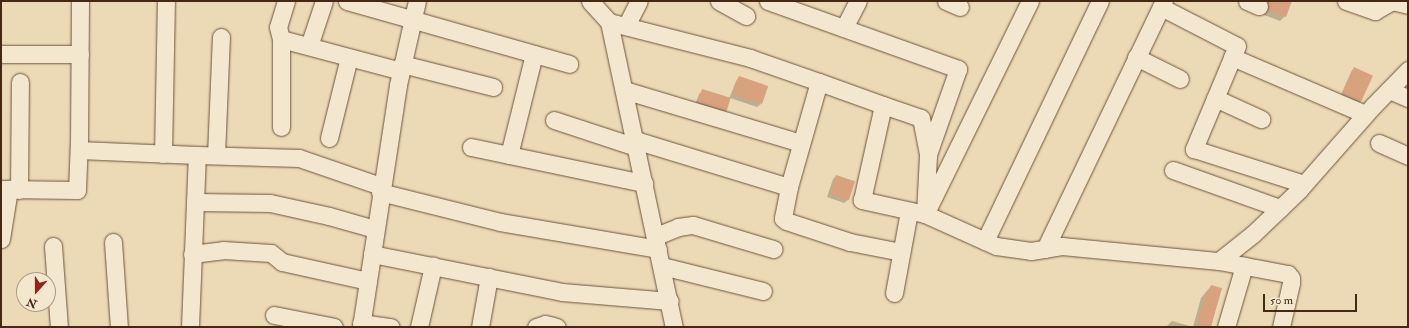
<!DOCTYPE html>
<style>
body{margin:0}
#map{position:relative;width:1409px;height:328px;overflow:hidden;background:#ecdab6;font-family:"IM FELL Double Pica",serif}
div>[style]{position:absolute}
.shadow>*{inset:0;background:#0003}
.building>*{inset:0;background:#d8a27f;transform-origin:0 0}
.roads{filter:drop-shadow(0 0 1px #6e543c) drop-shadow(0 0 1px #6e543c)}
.minor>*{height:17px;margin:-8.5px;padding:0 8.5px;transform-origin:8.5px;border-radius:8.5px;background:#f3e7d0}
span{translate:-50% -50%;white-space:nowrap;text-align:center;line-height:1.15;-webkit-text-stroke:4px #f3e7d0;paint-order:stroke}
.frame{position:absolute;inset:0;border:2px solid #442814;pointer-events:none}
.north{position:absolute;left:16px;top:272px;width:40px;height:40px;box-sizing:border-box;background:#f3e7d0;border:1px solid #ad9b85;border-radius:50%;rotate:201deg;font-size:11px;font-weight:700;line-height:16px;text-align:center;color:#442814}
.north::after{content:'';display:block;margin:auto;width:14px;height:18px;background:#8f2418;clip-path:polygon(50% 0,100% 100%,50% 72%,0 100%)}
.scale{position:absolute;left:1263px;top:294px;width:94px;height:18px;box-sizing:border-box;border:2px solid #442814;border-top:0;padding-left:5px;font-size:12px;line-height:14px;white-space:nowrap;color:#442814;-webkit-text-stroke:3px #f3e7d0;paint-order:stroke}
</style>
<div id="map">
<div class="shadow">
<i style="clip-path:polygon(1261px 1px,1291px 1px,1285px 16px,1280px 21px,1264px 15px,1264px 10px)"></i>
<i style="clip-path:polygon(1354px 68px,1361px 101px,1357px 104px,1340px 97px,1351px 72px)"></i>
<i style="clip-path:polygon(739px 77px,761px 104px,757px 107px,730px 98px,726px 110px,723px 113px,695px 105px,699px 94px,702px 91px,729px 99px,736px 81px)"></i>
<i style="clip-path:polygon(836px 176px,848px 200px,844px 203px,827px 197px,833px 179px)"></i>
<i style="clip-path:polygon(1211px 286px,1210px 327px,1166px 327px,1172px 321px,1193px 327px,1201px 298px)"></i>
</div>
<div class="building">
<i style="clip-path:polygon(1267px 1px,1292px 1px,1286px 17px,1268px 10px)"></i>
<i style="left:1354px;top:67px;width:21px;height:28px;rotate:25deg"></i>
<i style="left:739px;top:76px;width:31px;height:19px;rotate:19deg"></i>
<i style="left:702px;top:89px;width:30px;height:14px;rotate:17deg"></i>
<i style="left:836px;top:175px;width:20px;height:20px;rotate:18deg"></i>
<i style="clip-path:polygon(1211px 285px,1222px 288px,1211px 327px,1196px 327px,1206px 292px,1210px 290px)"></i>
</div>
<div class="roads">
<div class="minor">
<i style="left:80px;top:1px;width:149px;rotate:90.4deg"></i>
<i style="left:79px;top:150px;width:118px;rotate:2.4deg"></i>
<i style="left:286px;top:1px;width:27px;rotate:107deg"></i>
<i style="left:278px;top:27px;width:12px;rotate:76deg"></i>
<i style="left:281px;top:39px;width:124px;rotate:14.9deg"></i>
<i style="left:347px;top:1px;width:231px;rotate:15.8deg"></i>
<i style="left:590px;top:1px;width:28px;rotate:48deg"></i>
<i style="left:609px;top:22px;width:312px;rotate:78deg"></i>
<i style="left:719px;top:1px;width:31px;rotate:29deg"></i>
<i style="left:768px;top:1px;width:202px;rotate:19.7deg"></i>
<i style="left:958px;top:69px;width:90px;rotate:109.4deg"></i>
<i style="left:946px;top:1px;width:15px;rotate:23deg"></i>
<i style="left:1030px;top:1px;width:237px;rotate:116.2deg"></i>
<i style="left:925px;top:214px;width:78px;rotate:24.3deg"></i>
<i style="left:996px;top:246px;width:35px;rotate:8deg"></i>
<i style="left:1031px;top:251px;width:31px;rotate:-9deg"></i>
<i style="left:1062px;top:246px;width:158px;rotate:5.5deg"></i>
<i style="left:1219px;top:261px;width:43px;rotate:-38.5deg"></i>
<i style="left:1253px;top:234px;width:64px;rotate:-43.7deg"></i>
<i style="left:1299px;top:190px;width:113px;rotate:-48.6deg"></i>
<i style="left:1374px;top:105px;width:49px;rotate:-45.8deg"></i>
<i style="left:1247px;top:1px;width:13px;rotate:23deg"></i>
<i style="left:1346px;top:1px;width:31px;rotate:19deg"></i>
<i style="left:1375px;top:11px;width:20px;rotate:-30deg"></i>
<i style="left:1392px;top:1px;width:16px;rotate:14deg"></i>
<i style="left:1161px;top:7px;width:85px;rotate:27.2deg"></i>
<i style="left:1237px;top:46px;width:112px;rotate:112.7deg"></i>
<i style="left:1194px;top:149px;width:115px;rotate:17.7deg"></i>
<i style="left:609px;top:22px;width:146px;rotate:14.3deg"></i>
<i style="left:750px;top:58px;width:73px;rotate:19.2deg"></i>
<i style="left:819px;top:82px;width:68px;rotate:19.8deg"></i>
<i style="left:883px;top:105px;width:40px;rotate:18.9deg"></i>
<i style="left:921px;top:118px;width:38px;rotate:79deg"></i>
<i style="left:928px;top:155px;width:59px;rotate:92.9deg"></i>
<i style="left:925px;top:214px;width:65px;rotate:-167.5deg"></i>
<i style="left:862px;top:200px;width:97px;rotate:-77.5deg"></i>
<i style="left:626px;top:26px;width:28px;rotate:-63deg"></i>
<i style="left:844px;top:28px;width:30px;rotate:-63deg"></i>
<i style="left:281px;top:39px;width:88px;rotate:90deg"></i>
<i style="left:309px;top:46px;width:47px;rotate:-71.6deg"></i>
<i style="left:1px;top:54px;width:79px"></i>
<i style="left:1136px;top:57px;width:49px;rotate:26.6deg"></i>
<i style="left:1232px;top:57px;width:145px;rotate:23.2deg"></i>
<i style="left:402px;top:64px;width:94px;rotate:14.2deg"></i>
<i style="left:624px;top:90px;width:185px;rotate:16.7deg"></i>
<i style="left:1389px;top:90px;width:21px;rotate:23deg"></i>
<i style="left:1215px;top:98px;width:51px;rotate:24.5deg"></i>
<i style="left:554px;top:120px;width:86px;rotate:18.2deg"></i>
<i style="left:329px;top:138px;width:83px;rotate:-76.1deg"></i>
<i style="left:635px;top:140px;width:161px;rotate:17deg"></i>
<i style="left:789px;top:187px;width:109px;rotate:-74.1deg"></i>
<i style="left:1379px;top:143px;width:32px;rotate:24deg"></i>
<i style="left:471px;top:147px;width:177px;rotate:11.8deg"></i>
<i style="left:163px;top:154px;width:153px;rotate:-88.9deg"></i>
<i style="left:216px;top:155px;width:118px;rotate:-87.6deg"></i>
<i style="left:509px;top:155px;width:104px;rotate:-76.1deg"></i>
<i style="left:1173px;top:170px;width:114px;rotate:19.6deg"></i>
<i style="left:789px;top:187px;width:32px;rotate:101deg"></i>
<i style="left:783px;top:218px;width:4px;rotate:45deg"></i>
<i style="left:786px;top:221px;width:67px;rotate:18.2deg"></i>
<i style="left:850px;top:242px;width:52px;rotate:11.1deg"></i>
<i style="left:1px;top:189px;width:76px;rotate:0.8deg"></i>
<i style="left:77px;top:190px;width:49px;rotate:-87.7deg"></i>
<i style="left:19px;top:190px;width:108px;rotate:-89.5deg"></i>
<i style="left:380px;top:192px;width:124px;rotate:14deg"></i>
<i style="left:500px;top:222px;width:160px;rotate:9.7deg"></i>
<i style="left:195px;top:202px;width:75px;rotate:0.8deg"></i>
<i style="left:270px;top:203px;width:60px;rotate:12.4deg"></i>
<i style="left:329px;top:216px;width:48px;rotate:15.8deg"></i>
<i style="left:656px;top:236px;width:24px;rotate:-22deg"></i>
<i style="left:678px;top:227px;width:15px;rotate:-8deg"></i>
<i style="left:693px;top:225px;width:84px;rotate:16.7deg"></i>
<i style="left:1px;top:239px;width:51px;rotate:-80.9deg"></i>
<i style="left:985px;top:241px;width:266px;rotate:-64.4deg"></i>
<i style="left:113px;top:242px;width:85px;rotate:86deg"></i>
<i style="left:53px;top:246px;width:81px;rotate:85.8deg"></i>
<i style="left:1045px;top:249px;width:275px;rotate:-64.4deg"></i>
<i style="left:192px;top:254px;width:31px;rotate:-7deg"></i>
<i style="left:223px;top:250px;width:48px;rotate:3.6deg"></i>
<i style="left:271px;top:253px;width:14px;rotate:39deg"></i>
<i style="left:282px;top:262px;width:88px;rotate:12.5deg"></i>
<i style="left:372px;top:254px;width:194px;rotate:11.3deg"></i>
<i style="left:562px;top:292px;width:108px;rotate:4.8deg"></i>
<i style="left:1219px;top:261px;width:70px;rotate:10.7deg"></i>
<i style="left:1288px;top:274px;width:5px;rotate:53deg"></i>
<i style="left:1291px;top:278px;width:5px;rotate:90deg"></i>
<i style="left:1291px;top:283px;width:45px;rotate:102.8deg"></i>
<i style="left:662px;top:266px;width:104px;rotate:13.9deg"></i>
<i style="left:894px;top:293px;width:83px;rotate:-79.6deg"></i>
<i style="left:274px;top:315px;width:61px;rotate:11.3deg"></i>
<i style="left:361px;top:323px;width:30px;rotate:8deg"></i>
<i style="left:190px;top:327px;width:172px;rotate:-87.7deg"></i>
<i style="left:197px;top:155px;width:102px;rotate:1.7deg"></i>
<i style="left:299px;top:158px;width:87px;rotate:18.9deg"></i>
<i style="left:361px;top:327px;width:245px;rotate:-81.3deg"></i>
<i style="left:398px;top:85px;width:86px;rotate:-77.3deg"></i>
<i style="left:419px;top:327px;width:63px;rotate:-77.1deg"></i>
<i style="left:480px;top:327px;width:51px;rotate:-79.8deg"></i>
<i style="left:536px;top:327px;width:9px;rotate:-18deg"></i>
<i style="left:545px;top:324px;width:12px;rotate:14deg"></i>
<i style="left:1226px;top:327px;width:64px;rotate:-73.6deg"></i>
</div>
</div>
<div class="frame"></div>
<div class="north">N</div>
<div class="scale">50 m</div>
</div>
